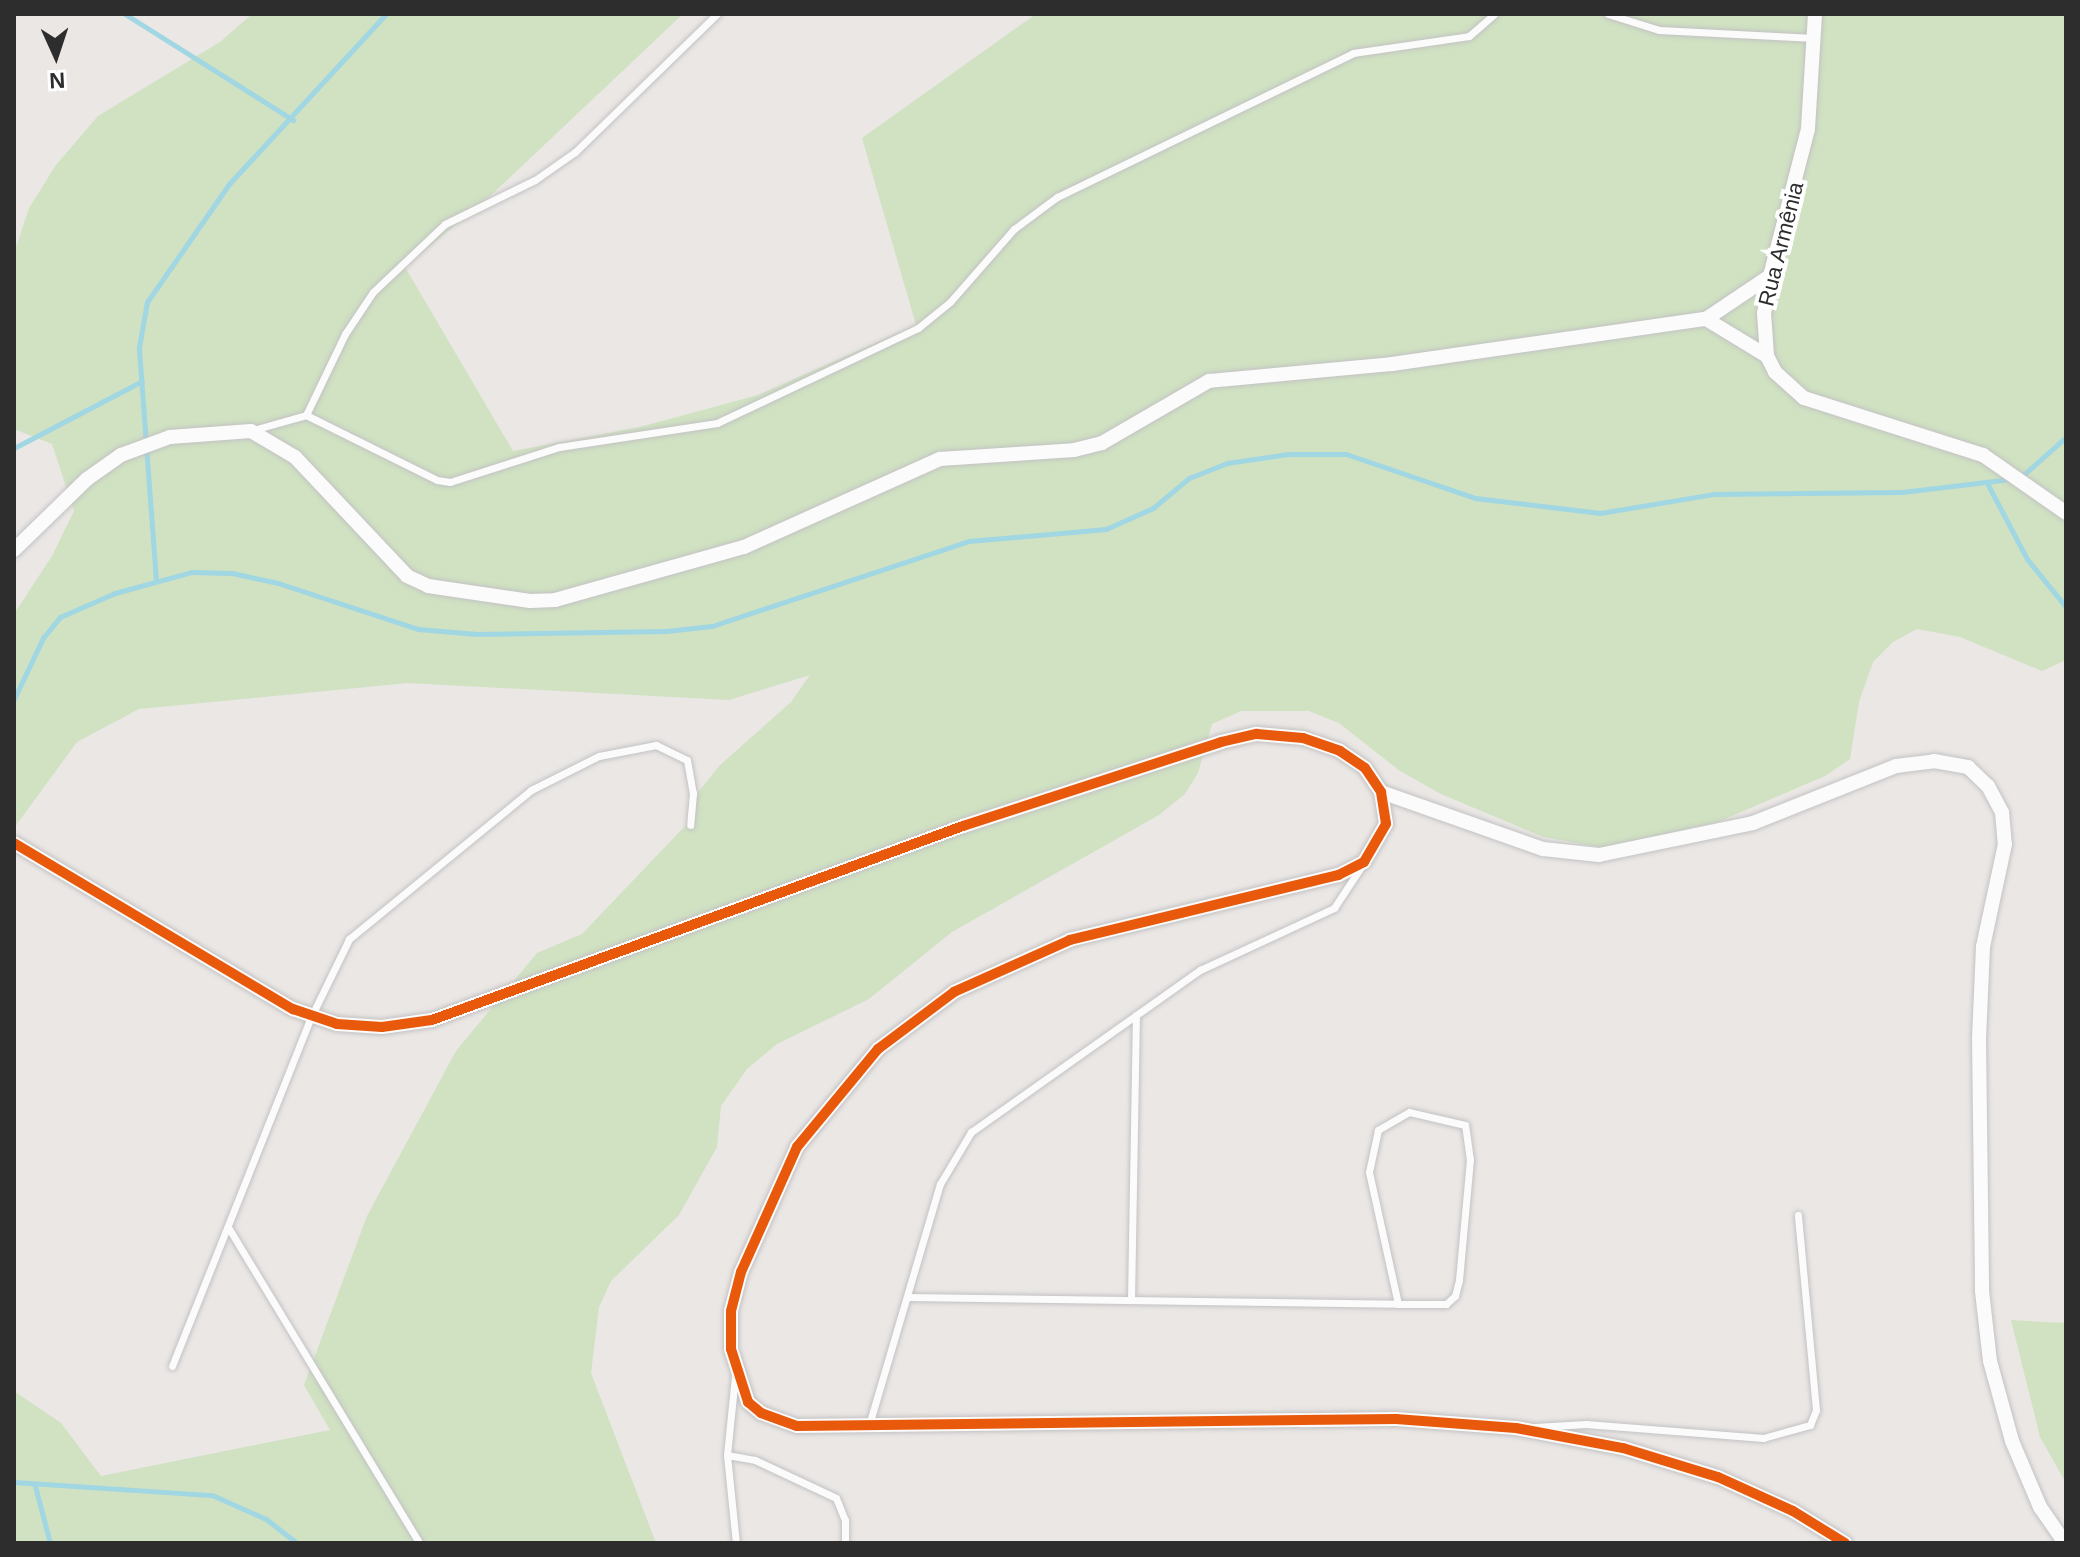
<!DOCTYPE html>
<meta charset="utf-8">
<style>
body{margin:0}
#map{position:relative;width:2080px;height:1557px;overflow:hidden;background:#eae7e5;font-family:Helvetica,sans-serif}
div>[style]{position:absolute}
.green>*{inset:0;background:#d0e2c2}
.stream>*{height:5px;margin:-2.5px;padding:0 2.5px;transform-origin:2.5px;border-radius:2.5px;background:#a1d6e3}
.roads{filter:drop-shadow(0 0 2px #c3c2c3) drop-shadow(0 0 2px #c3c2c3)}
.service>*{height:7px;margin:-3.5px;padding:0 3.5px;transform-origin:3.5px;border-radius:3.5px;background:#fcfbfb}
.minor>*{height:14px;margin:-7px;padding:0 7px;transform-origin:7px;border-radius:7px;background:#fcfbfb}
.cycleway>*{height:10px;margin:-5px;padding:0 5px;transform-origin:5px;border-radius:5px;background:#e8590c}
span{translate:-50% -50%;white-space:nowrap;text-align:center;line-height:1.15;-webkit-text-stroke:8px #fff;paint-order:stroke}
.street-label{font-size:22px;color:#2d2d2d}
.frame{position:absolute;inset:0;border:16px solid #2d2d2d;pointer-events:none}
.north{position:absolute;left:16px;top:16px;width:80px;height:80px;-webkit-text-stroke:6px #fff;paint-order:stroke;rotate:177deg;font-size:22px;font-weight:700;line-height:32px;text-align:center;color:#2d2d2d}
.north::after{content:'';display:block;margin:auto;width:28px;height:36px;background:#2d2d2d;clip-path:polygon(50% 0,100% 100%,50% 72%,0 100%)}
</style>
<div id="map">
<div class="green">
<i style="clip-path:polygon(252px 14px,683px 14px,487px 199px,405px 267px,513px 451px,640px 427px,758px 395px,916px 325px,862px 138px,1036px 14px,2066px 14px,2066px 660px,2042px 671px,1960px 637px,1917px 629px,1893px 642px,1873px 662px,1859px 702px,1850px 759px,1825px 776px,1718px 822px,1605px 848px,1543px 837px,1441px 794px,1400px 771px,1339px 723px,1309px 711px,1241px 711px,1212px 724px,1198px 773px,1185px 794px,1159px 815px,952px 932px,869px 999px,777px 1044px,747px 1069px,721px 1106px,717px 1147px,679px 1215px,611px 1281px,599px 1307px,591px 1373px,656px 1543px,14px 1543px,14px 1391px,61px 1423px,101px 1476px,330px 1430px,304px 1385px,367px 1216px,456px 1051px,537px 953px,582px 934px,686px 825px,696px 795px,719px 766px,791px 702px,810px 675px,729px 700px,408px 683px,139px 709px,77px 742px,14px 828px,14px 614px,52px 556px,74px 511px,52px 444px,14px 429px,14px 253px,29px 208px,56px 165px,98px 116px,220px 42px)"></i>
<i style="clip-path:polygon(2011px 1320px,2066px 1323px,2066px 1483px,2040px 1437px)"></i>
</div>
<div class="stream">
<i style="left:125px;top:14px;width:199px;rotate:32.2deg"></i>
<i style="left:14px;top:448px;width:144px;rotate:-27.6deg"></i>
<i style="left:2021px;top:477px;width:60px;rotate:-41.6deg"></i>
<i style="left:1988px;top:485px;width:84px;rotate:62.2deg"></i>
<i style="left:2027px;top:559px;width:62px;rotate:50.9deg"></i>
<i style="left:156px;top:581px;width:235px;rotate:-94.2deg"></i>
<i style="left:139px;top:347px;width:46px;rotate:-79.9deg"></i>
<i style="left:147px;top:302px;width:144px;rotate:-55.2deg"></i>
<i style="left:229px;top:184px;width:231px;rotate:-47.3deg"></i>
<i style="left:14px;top:699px;width:68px;rotate:-64.6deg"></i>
<i style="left:43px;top:638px;width:27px;rotate:-51deg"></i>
<i style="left:60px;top:617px;width:60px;rotate:-23.6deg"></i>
<i style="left:115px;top:593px;width:80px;rotate:-15.3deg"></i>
<i style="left:192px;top:572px;width:40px;rotate:1.4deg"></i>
<i style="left:232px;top:573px;width:47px;rotate:12.3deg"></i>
<i style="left:278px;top:583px;width:147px;rotate:18.2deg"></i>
<i style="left:418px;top:629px;width:59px;rotate:4.8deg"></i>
<i style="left:477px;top:634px;width:189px;rotate:-0.9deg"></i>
<i style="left:666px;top:631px;width:46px;rotate:-6.2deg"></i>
<i style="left:712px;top:626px;width:271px;rotate:-18.3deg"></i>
<i style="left:969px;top:541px;width:138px;rotate:-5deg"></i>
<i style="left:1106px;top:529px;width:51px;rotate:-24.1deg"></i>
<i style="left:1153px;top:508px;width:47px;rotate:-39.8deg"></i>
<i style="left:1189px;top:478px;width:41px;rotate:-21.5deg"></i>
<i style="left:1227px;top:463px;width:62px;rotate:-8.4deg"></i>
<i style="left:1288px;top:454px;width:58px"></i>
<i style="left:1346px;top:454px;width:136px;rotate:18.8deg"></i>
<i style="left:1475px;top:498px;width:126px;rotate:6.8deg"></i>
<i style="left:1600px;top:513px;width:116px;rotate:-9.5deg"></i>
<i style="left:1714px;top:494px;width:188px;rotate:-0.6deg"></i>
<i style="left:1902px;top:492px;width:110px;rotate:-6.8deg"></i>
<i style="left:14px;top:1482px;width:198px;rotate:3.8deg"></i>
<i style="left:212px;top:1495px;width:59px;rotate:24deg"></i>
<i style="left:266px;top:1519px;width:39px;rotate:38deg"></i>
<i style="left:35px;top:1486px;width:59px;rotate:75.3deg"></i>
</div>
<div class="roads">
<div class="service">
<i style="left:1608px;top:14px;width:53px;rotate:17.4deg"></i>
<i style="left:1659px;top:30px;width:155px;rotate:3deg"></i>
<i style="left:306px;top:415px;width:90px;rotate:-64.3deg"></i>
<i style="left:345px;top:334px;width:50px;rotate:-56.3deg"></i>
<i style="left:373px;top:292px;width:99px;rotate:-43.4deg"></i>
<i style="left:445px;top:224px;width:100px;rotate:-26.1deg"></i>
<i style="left:535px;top:180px;width:49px;rotate:-35deg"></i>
<i style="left:575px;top:152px;width:198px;rotate:-44.2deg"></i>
<i style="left:253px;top:430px;width:55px;rotate:-15.8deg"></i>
<i style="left:306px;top:415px;width:146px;rotate:26.4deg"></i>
<i style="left:437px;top:480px;width:13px;rotate:9deg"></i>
<i style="left:450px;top:482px;width:114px;rotate:-17.8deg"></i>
<i style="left:559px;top:447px;width:160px;rotate:-8.6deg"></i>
<i style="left:717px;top:423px;width:222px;rotate:-25.3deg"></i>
<i style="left:918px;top:328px;width:41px;rotate:-39.1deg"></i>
<i style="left:950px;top:302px;width:97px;rotate:-48.8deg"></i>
<i style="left:1014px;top:229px;width:54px;rotate:-36.7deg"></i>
<i style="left:1057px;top:197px;width:329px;rotate:-25.9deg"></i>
<i style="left:1353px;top:53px;width:117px;rotate:-8.3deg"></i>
<i style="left:1469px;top:36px;width:33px;rotate:-41deg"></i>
<i style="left:228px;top:1227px;width:369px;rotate:58.8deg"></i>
<i style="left:908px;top:1297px;width:490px;rotate:0.8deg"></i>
<i style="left:1398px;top:1304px;width:48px"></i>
<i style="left:1446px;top:1304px;width:12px;rotate:-42deg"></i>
<i style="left:1455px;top:1296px;width:16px;rotate:-76deg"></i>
<i style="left:1459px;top:1280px;width:121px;rotate:-84.8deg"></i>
<i style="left:1470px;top:1160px;width:35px;rotate:-98deg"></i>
<i style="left:1465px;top:1125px;width:57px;rotate:-166.9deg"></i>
<i style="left:1409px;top:1112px;width:36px;rotate:150deg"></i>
<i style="left:1378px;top:1130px;width:43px;rotate:102.1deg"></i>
<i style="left:1369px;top:1172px;width:135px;rotate:77.6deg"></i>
<i style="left:1131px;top:1300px;width:285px;rotate:-89deg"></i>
<i style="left:172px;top:1366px;width:378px;rotate:-68.3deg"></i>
<i style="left:312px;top:1015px;width:85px;rotate:-64deg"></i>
<i style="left:349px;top:939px;width:235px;rotate:-39.3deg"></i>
<i style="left:531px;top:790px;width:76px;rotate:-26.6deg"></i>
<i style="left:599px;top:756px;width:58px;rotate:-10.9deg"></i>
<i style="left:656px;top:745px;width:34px;rotate:26deg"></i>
<i style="left:687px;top:760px;width:34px;rotate:80deg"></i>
<i style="left:693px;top:793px;width:32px;rotate:95deg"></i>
<i style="left:735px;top:1376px;width:79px;rotate:95.8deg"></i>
<i style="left:727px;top:1455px;width:88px;rotate:84.2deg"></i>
<i style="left:869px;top:1425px;width:251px;rotate:-73.6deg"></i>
<i style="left:940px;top:1184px;width:61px;rotate:-59.2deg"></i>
<i style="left:971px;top:1132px;width:281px;rotate:-35.3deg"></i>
<i style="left:1200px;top:970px;width:148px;rotate:-24.8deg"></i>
<i style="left:1334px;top:908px;width:49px;rotate:-56.6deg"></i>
<i style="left:1535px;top:1427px;width:51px;rotate:-3.4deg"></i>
<i style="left:1586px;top:1424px;width:178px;rotate:4.5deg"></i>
<i style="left:1763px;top:1438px;width:49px;rotate:-15.5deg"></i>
<i style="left:1810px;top:1425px;width:16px;rotate:-68deg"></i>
<i style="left:1816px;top:1410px;width:196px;rotate:-95.3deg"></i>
<i style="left:727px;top:1455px;width:28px;rotate:10deg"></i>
<i style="left:755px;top:1460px;width:89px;rotate:25.1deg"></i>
<i style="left:836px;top:1498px;width:24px;rotate:68deg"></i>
<i style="left:845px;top:1520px;width:23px;rotate:90deg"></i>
</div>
<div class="minor">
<i style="left:1815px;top:14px;width:115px;rotate:93.5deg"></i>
<i style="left:1808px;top:129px;width:152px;rotate:104.5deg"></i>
<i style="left:1770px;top:276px;width:37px;rotate:99deg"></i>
<i style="left:1764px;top:313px;width:43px;rotate:86deg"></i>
<i style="left:1767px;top:356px;width:18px;rotate:63deg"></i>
<i style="left:1775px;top:372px;width:39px;rotate:42deg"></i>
<i style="left:1804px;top:398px;width:188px;rotate:17.7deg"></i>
<i style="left:1983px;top:455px;width:101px;rotate:34.9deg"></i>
<i style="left:1706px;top:319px;width:71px;rotate:31.2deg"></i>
<i style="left:14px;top:550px;width:102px;rotate:-44.2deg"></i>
<i style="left:87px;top:479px;width:42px;rotate:-35.2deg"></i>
<i style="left:121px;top:455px;width:52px;rotate:-20.2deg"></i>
<i style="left:170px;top:437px;width:81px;rotate:-4.2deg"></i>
<i style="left:251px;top:431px;width:51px;rotate:30.6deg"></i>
<i style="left:295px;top:457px;width:163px;rotate:46.7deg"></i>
<i style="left:407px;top:576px;width:23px;rotate:25deg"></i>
<i style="left:428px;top:586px;width:103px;rotate:8.4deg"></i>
<i style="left:530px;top:601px;width:25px;rotate:-2deg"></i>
<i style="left:555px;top:600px;width:196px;rotate:-15.7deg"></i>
<i style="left:744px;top:547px;width:215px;rotate:-24.2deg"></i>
<i style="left:940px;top:459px;width:134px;rotate:-3.8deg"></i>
<i style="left:1074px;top:450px;width:29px;rotate:-14deg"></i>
<i style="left:1102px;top:443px;width:124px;rotate:-30.1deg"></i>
<i style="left:1209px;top:381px;width:184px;rotate:-5.3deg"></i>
<i style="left:1392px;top:364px;width:317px;rotate:-8.2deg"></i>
<i style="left:1706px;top:319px;width:77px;rotate:-33.9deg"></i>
<i style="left:1381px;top:792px;width:172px;rotate:19.4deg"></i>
<i style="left:1543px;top:849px;width:56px;rotate:6.1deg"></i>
<i style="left:1599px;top:855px;width:157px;rotate:-11.7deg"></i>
<i style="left:1753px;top:823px;width:154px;rotate:-21.7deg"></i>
<i style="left:1896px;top:766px;width:38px;rotate:-7deg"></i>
<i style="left:1934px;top:761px;width:35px;rotate:10deg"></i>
<i style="left:1968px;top:767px;width:28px;rotate:44deg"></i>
<i style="left:1988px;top:786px;width:30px;rotate:62deg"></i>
<i style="left:2002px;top:812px;width:32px;rotate:85deg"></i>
<i style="left:2005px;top:844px;width:105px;rotate:102.1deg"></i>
<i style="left:1983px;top:947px;width:90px;rotate:92.5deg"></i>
<i style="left:1979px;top:1037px;width:254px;rotate:89.3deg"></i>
<i style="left:1982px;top:1291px;width:70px;rotate:83.5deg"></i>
<i style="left:1990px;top:1361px;width:83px;rotate:74.6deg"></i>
<i style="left:2012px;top:1441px;width:72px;rotate:67deg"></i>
<i style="left:2040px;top:1507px;width:44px;rotate:55.2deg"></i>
<i style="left:14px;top:843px;width:325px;rotate:30.8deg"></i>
<i style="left:293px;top:1009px;width:46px;rotate:18.8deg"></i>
<i style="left:337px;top:1024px;width:45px;rotate:3.8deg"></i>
<i style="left:382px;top:1027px;width:50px;rotate:-8deg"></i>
<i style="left:432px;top:1020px;width:565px;rotate:-20.07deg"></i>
<i style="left:963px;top:826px;width:271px;rotate:-18deg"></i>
<i style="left:1221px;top:742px;width:37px;rotate:-13deg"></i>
<i style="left:1257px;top:734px;width:46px;rotate:5deg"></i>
<i style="left:1303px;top:738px;width:39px;rotate:19deg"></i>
<i style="left:1340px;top:751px;width:30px;rotate:34deg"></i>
<i style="left:1365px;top:768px;width:29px;rotate:56deg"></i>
<i style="left:1381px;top:792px;width:32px;rotate:81deg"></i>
<i style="left:1386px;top:824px;width:44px;rotate:120.1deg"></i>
<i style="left:1364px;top:862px;width:29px;rotate:153deg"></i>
<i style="left:1338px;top:875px;width:276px;rotate:166.4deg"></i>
<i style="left:1070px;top:940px;width:127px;rotate:155.9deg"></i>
<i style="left:954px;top:992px;width:95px;rotate:143.1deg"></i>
<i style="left:878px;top:1049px;width:127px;rotate:129.6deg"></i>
<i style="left:797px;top:1147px;width:137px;rotate:114.1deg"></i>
<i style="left:741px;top:1272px;width:40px;rotate:104.4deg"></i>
<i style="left:731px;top:1311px;width:38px;rotate:90deg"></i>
<i style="left:731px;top:1349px;width:56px;rotate:72.2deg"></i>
<i style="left:748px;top:1402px;width:17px;rotate:40deg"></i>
<i style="left:761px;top:1413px;width:38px;rotate:20deg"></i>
<i style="left:797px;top:1426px;width:599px;rotate:-0.67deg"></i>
<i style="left:1396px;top:1419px;width:120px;rotate:4.3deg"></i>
<i style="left:1516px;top:1428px;width:109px;rotate:10.6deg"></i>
<i style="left:1623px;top:1448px;width:99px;rotate:17deg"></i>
<i style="left:1718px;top:1477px;width:82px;rotate:24.4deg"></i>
<i style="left:1793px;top:1511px;width:61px;rotate:31.6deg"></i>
</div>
</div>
<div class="cycleway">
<i style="left:14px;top:843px;width:325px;rotate:30.8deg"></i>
<i style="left:293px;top:1009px;width:46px;rotate:18.8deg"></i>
<i style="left:337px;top:1024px;width:45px;rotate:3.8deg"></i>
<i style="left:382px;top:1027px;width:50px;rotate:-8deg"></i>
<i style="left:432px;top:1020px;width:565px;rotate:-20.07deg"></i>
<i style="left:963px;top:826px;width:271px;rotate:-18deg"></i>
<i style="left:1221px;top:742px;width:37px;rotate:-13deg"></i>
<i style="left:1257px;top:734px;width:46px;rotate:5deg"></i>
<i style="left:1303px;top:738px;width:39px;rotate:19deg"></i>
<i style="left:1340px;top:751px;width:30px;rotate:34deg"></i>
<i style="left:1365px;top:768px;width:29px;rotate:56deg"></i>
<i style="left:1381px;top:792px;width:32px;rotate:81deg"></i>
<i style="left:1386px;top:824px;width:44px;rotate:120.1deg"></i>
<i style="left:1364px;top:862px;width:29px;rotate:153deg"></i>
<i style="left:1338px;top:875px;width:276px;rotate:166.4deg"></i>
<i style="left:1070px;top:940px;width:127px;rotate:155.9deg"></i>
<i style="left:954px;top:992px;width:95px;rotate:143.1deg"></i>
<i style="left:878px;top:1049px;width:127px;rotate:129.6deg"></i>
<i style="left:797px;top:1147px;width:137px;rotate:114.1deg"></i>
<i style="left:741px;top:1272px;width:40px;rotate:104.4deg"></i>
<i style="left:731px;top:1311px;width:38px;rotate:90deg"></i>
<i style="left:731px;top:1349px;width:56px;rotate:72.2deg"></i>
<i style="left:748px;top:1402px;width:17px;rotate:40deg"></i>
<i style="left:761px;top:1413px;width:38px;rotate:20deg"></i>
<i style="left:797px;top:1426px;width:599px;rotate:-0.67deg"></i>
<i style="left:1396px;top:1419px;width:120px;rotate:4.3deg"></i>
<i style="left:1516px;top:1428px;width:109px;rotate:10.6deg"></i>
<i style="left:1623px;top:1448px;width:99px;rotate:17deg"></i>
<i style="left:1718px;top:1477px;width:82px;rotate:24.4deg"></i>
<i style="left:1793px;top:1511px;width:61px;rotate:31.6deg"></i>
</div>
<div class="street-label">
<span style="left:1781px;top:244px;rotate:-76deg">Rua Armênia</span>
</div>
<div class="frame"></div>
<div class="north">N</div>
</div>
